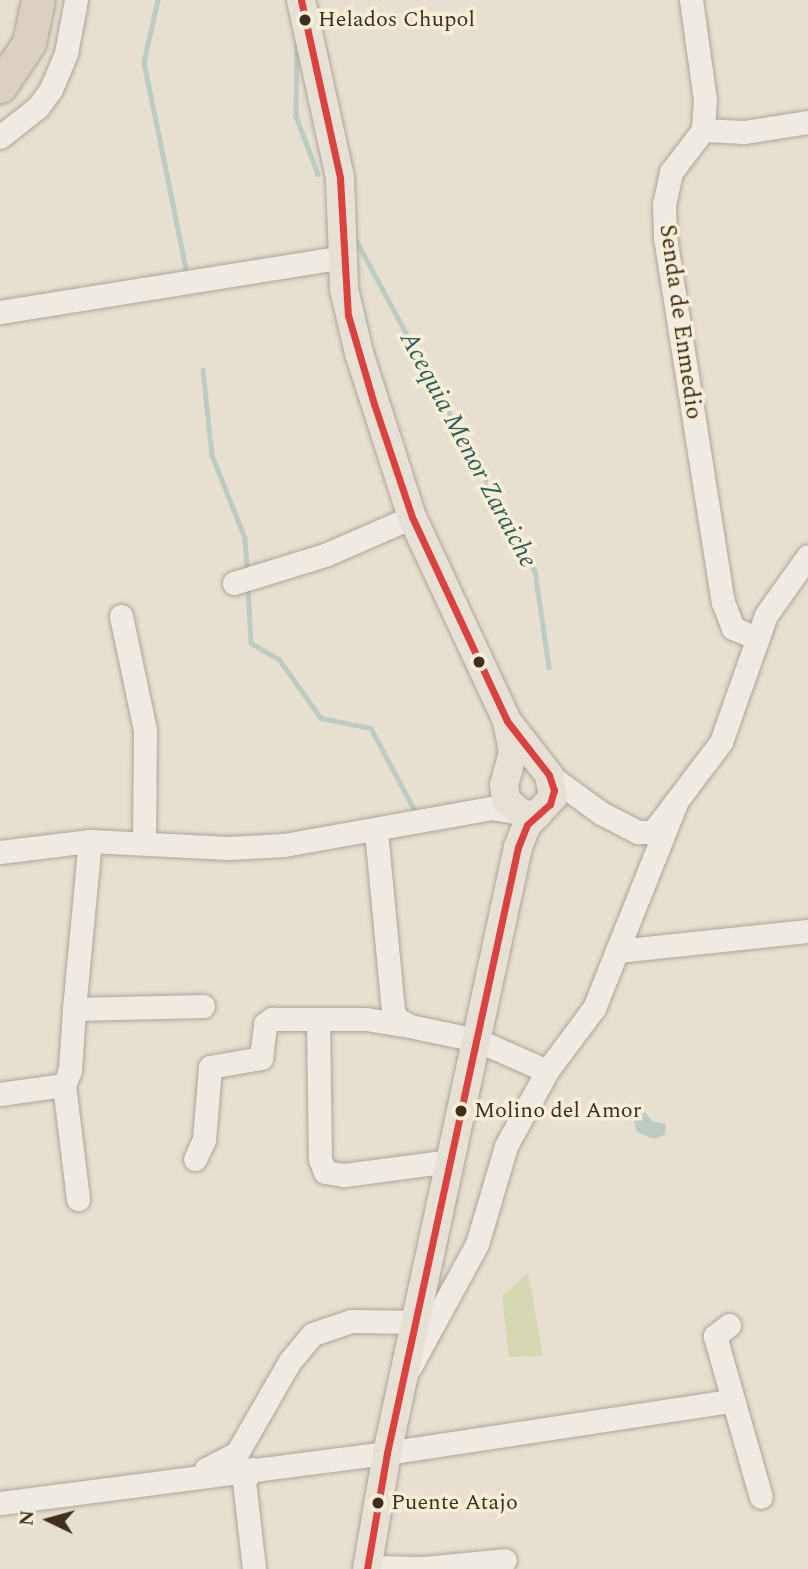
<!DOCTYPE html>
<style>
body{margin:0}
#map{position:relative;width:808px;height:1569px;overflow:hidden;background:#e7e0d1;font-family:Spectral,serif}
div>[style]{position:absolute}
.green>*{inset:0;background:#d6d7b3}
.water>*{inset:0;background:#bcccc2}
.stream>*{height:4.5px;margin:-2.25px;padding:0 2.25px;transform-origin:2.25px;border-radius:2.25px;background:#bcccc2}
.roads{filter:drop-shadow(0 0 2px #ada599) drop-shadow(0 0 2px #ada599)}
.minor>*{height:23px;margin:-11.5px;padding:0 11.5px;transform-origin:11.5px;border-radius:11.5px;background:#efebe3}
.major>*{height:28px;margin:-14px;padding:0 14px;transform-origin:14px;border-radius:14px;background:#e6e1d4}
.highway>*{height:33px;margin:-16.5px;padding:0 16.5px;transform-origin:16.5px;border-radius:16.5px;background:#dad1c2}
.bus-1>*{height:7px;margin:-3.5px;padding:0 3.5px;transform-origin:3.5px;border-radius:3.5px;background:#da4240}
.dots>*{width:19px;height:19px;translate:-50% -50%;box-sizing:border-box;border:4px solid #f7eed8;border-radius:50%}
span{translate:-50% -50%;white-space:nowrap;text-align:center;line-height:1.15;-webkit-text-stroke:7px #f7eed8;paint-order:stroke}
.bus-label{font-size:22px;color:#3d2e20}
.left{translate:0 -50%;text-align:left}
.street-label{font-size:24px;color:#3d2e20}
.water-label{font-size:26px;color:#2f5d5a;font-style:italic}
.north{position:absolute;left:14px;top:1485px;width:70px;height:70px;-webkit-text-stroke:5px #f7eed8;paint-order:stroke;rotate:275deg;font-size:19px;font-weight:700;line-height:28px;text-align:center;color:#3d2e20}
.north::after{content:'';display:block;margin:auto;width:24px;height:32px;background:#3d2e20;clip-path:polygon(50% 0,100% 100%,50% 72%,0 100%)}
</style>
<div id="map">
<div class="green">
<i style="clip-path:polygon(528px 1273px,543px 1356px,509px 1357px,502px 1296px)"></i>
</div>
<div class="water">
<i style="clip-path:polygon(645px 1112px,652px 1121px,666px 1124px,665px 1135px,654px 1139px,637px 1132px,633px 1116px)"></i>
</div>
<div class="stream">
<i style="left:158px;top:0;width:64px;rotate:102.7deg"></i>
<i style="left:144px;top:62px;width:216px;rotate:78.5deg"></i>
<i style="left:297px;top:42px;width:74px;rotate:90.8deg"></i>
<i style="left:296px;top:116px;width:62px;rotate:69.2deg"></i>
<i style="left:357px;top:242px;width:374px;rotate:61.6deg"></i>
<i style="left:535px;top:571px;width:97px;rotate:81.7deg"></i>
<i style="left:203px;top:370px;width:85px;rotate:84deg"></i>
<i style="left:212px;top:455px;width:89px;rotate:68.3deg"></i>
<i style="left:245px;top:538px;width:32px;rotate:86deg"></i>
<i style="left:248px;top:586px;width:57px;rotate:87deg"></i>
<i style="left:251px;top:643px;width:32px;rotate:30deg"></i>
<i style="left:279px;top:659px;width:72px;rotate:54.6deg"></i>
<i style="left:321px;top:718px;width:51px;rotate:11.3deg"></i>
<i style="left:371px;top:728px;width:94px;rotate:62.1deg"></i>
</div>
<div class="roads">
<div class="minor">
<i style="left:691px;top:0;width:100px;rotate:82deg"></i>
<i style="left:705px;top:99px;width:31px;rotate:94deg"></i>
<i style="left:703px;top:130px;width:53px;rotate:127.3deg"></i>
<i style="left:671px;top:172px;width:33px;rotate:102deg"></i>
<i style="left:664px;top:204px;width:33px;rotate:88deg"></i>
<i style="left:665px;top:237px;width:370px;rotate:81deg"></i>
<i style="left:723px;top:602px;width:28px;rotate:69deg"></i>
<i style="left:733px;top:628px;width:25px;rotate:23deg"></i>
<i style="left:703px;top:130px;width:41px;rotate:2.8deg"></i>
<i style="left:744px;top:132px;width:65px;rotate:-8.9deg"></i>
<i style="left:0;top:137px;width:48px;rotate:-38.3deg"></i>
<i style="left:38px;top:107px;width:22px;rotate:-54deg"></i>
<i style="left:51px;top:89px;width:39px;rotate:-67deg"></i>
<i style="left:66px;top:53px;width:54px;rotate:-79.3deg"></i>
<i style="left:0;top:312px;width:347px;rotate:-9.1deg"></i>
<i style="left:234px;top:583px;width:95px;rotate:-17.1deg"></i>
<i style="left:325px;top:555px;width:95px;rotate:-23.6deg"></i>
<i style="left:121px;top:616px;width:116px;rotate:78.1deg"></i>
<i style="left:145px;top:730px;width:112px;rotate:90.5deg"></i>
<i style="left:549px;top:775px;width:64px;rotate:36.2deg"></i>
<i style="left:601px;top:813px;width:42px;rotate:27.2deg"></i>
<i style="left:638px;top:832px;width:15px"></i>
<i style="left:653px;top:832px;width:113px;rotate:-52.9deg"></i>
<i style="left:721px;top:742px;width:135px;rotate:-70.5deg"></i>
<i style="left:766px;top:615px;width:72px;rotate:-54.6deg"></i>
<i style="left:376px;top:831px;width:181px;rotate:84.6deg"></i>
<i style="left:393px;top:1011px;width:9px;rotate:63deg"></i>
<i style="left:397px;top:1019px;width:15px;rotate:28deg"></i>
<i style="left:0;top:852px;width:91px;rotate:-7deg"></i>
<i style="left:90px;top:841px;width:139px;rotate:2.9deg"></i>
<i style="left:229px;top:848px;width:55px;rotate:-3.1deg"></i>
<i style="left:284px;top:845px;width:210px;rotate:-10.1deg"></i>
<i style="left:491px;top:808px;width:25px;rotate:9deg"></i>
<i style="left:617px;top:951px;width:192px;rotate:-6deg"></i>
<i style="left:74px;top:1009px;width:169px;rotate:-84.6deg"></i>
<i style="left:318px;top:1019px;width:140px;rotate:89.2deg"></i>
<i style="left:320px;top:1159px;width:14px;rotate:69deg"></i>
<i style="left:325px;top:1172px;width:19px;rotate:9deg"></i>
<i style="left:344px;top:1175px;width:108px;rotate:-7.5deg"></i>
<i style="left:64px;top:1085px;width:16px;rotate:-68deg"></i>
<i style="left:70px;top:1070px;width:61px;rotate:-86.2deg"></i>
<i style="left:74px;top:1009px;width:129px;rotate:-1.3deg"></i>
<i style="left:0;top:1094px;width:65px;rotate:-8deg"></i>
<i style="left:64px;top:1085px;width:115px;rotate:83deg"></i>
<i style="left:195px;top:1159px;width:21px;rotate:-65deg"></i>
<i style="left:204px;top:1140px;width:73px;rotate:-85.3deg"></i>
<i style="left:210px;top:1067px;width:52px;rotate:-10deg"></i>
<i style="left:261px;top:1058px;width:34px;rotate:-83deg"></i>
<i style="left:265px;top:1024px;width:9px;rotate:-36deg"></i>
<i style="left:272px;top:1019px;width:94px"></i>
<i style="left:366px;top:1019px;width:39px;rotate:9deg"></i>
<i style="left:405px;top:1025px;width:74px;rotate:11.8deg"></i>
<i style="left:477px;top:1040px;width:77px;rotate:23.9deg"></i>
<i style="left:729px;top:1325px;width:18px;rotate:142deg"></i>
<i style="left:715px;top:1336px;width:167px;rotate:74.1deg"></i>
<i style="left:410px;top:1367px;width:140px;rotate:-61.4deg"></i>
<i style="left:477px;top:1244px;width:102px;rotate:-73.5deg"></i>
<i style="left:506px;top:1146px;width:85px;rotate:-61.3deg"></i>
<i style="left:547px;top:1071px;width:79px;rotate:-53.3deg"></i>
<i style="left:594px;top:1008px;width:219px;rotate:-68.2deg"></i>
<i style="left:206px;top:1469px;width:35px;rotate:-27deg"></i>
<i style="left:237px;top:1453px;width:106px;rotate:-60.1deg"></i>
<i style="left:290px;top:1361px;width:35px;rotate:-50deg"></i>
<i style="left:313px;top:1334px;width:40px;rotate:-18.9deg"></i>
<i style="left:351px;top:1321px;width:67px;rotate:0.9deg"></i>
<i style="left:252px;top:1469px;width:14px;rotate:124deg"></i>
<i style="left:244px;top:1481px;width:89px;rotate:83.5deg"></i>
<i style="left:0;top:1503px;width:390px;rotate:-7.4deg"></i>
<i style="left:387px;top:1453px;width:348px;rotate:-8.6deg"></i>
<i style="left:367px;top:1567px;width:57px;rotate:1deg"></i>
<i style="left:424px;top:1568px;width:81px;rotate:-5.6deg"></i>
</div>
<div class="major">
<i style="left:301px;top:0;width:182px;rotate:77.6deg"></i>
<i style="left:340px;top:178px;width:111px;rotate:87.9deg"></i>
<i style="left:344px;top:289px;width:66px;rotate:76.8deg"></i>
<i style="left:359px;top:353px;width:172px;rotate:72.1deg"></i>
<i style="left:412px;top:517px;width:225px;rotate:65deg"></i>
<i style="left:507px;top:721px;width:32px;rotate:79deg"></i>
<i style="left:513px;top:752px;width:34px;rotate:105deg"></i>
<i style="left:504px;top:785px;width:15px;rotate:82deg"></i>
<i style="left:506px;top:800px;width:23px;rotate:41deg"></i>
<i style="left:523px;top:815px;width:15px;rotate:-4deg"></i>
<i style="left:367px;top:1569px;width:118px;rotate:-80.2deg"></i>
<i style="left:387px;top:1453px;width:620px;rotate:-77.8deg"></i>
<i style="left:518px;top:847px;width:24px;rotate:-68deg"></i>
<i style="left:527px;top:825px;width:38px;rotate:-47deg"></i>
<i style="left:553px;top:797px;width:22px;rotate:-100deg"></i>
<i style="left:549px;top:775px;width:68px;rotate:-127.9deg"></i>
</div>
<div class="highway">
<i style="left:0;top:86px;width:52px;rotate:-56deg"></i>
<i style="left:29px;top:43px;width:44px;rotate:-78.2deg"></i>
</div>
</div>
<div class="bus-1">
<i style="left:301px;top:0;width:182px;rotate:77.6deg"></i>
<i style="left:340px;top:178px;width:137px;rotate:86.7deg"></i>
<i style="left:348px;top:315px;width:93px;rotate:73.7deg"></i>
<i style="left:374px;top:404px;width:119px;rotate:71.4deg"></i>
<i style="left:412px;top:517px;width:225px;rotate:65deg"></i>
<i style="left:507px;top:721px;width:68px;rotate:52.1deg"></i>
<i style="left:549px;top:775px;width:16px;rotate:72deg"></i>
<i style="left:554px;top:790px;width:15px;rotate:106deg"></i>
<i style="left:550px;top:804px;width:31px;rotate:138deg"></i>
<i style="left:527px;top:825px;width:24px;rotate:112deg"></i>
<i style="left:518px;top:847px;width:620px;rotate:102.2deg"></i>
<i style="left:387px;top:1453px;width:118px;rotate:99.8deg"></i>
</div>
<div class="dots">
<i style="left:305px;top:20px;background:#3d2e20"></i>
<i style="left:479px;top:662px;background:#3d2e20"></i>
<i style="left:461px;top:1111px;background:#3d2e20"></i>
<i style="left:378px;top:1503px;background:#3d2e20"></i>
</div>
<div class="bus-label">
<span class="left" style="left:318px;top:20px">Helados Chupol</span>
<span class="left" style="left:474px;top:1111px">Molino del Amor</span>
<span class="left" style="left:391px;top:1503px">Puente Atajo</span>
</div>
<div class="street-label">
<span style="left:680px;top:322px;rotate:82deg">Senda de Enmedio</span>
</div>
<div class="water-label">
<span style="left:468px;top:450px;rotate:62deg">Acequia Menor Zaraiche</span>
</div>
<div class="north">N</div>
</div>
